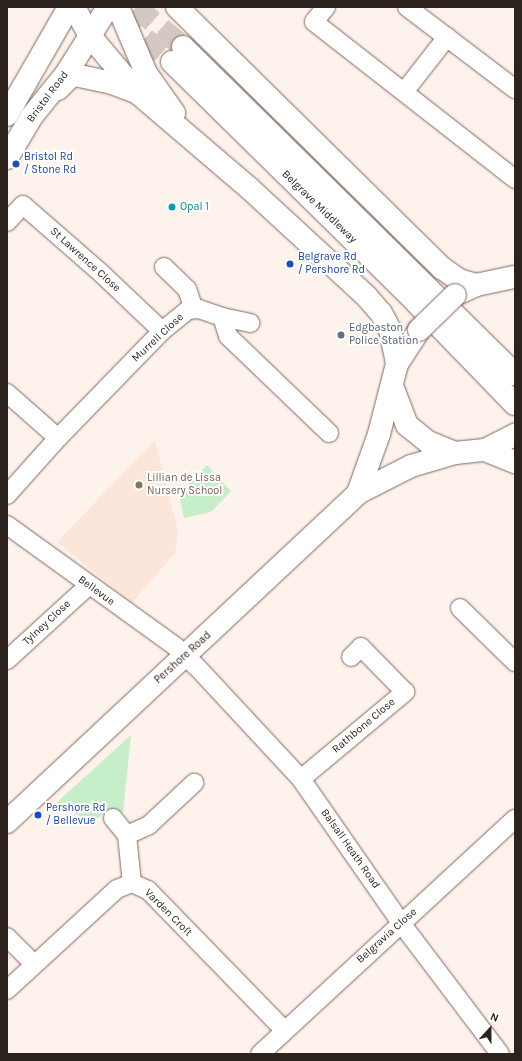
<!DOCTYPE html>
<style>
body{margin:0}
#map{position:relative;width:522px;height:1061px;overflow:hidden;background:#fef2ed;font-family:Karla,sans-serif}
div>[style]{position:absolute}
.education>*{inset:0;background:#fce6d9}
.green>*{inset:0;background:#c6eec9}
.highway-tunnel>*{height:22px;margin-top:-11px;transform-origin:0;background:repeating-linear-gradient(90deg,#d4c8c4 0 22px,transparent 0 33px)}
.roads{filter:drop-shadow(0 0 1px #80675d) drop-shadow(0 0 1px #80675d)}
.minor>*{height:18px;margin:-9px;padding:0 9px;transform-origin:9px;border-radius:9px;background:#fff}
.major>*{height:22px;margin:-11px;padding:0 11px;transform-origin:11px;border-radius:11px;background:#fff}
.highway>*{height:22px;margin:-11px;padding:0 11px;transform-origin:11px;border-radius:11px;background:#fff}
.bridges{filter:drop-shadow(0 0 1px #80675d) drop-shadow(0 0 1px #80675d)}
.major-bridge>*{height:22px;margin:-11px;padding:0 11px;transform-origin:11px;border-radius:11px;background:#fff}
.dots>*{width:11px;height:11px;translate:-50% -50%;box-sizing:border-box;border:2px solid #fff;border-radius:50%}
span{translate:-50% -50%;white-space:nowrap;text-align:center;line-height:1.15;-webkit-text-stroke:4px #fff;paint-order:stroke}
.street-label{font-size:11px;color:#2c221e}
.transit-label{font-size:11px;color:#164399}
.left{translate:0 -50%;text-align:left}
.culture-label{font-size:11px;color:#0d838f}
.service-label{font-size:11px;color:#4e5e75}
.education-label{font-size:11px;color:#785e54}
.frame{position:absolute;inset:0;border:8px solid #2c221e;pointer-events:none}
.north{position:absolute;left:470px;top:1009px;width:40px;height:40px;-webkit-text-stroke:3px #fff;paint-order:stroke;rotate:21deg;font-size:11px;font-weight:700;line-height:16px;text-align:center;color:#2c221e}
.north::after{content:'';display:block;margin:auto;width:14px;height:18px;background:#2c221e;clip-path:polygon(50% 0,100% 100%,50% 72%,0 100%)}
</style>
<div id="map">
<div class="education">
<i style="clip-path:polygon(155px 440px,178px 531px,175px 553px,132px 603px,57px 542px)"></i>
</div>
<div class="green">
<i style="clip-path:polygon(207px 465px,231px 491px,211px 512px,184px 518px,179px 495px)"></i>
<i style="clip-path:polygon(131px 735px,123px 813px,106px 809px,95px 823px,55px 804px)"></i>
</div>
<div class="highway-tunnel">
<i style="left:136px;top:7px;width:62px;rotate:40.4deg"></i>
<i style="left:120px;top:17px;width:69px;rotate:40.9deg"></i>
</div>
<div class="roads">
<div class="minor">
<i style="left:326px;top:7px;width:19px;rotate:129deg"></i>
<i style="left:314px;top:22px;width:255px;rotate:38deg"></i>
<i style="left:407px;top:7px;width:136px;rotate:37.2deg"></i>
<i style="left:404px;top:92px;width:70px;rotate:-52deg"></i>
<i style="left:7px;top:222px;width:23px;rotate:-47deg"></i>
<i style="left:23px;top:205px;width:105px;rotate:41.1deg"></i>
<i style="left:102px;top:274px;width:83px;rotate:43.5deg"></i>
<i style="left:164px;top:267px;width:32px;rotate:44deg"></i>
<i style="left:187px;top:289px;width:21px;rotate:71deg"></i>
<i style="left:222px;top:317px;width:29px;rotate:12deg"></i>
<i style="left:7px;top:393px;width:68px;rotate:41.4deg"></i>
<i style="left:7px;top:495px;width:76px;rotate:-48.2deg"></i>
<i style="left:58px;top:438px;width:149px;rotate:-45.8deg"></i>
<i style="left:162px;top:331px;width:33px;rotate:-39deg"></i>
<i style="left:188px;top:310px;width:11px;rotate:-5deg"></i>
<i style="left:199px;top:309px;width:24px;rotate:19deg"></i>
<i style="left:222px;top:317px;width:20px;rotate:72deg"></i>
<i style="left:228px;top:336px;width:140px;rotate:43.8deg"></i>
<i style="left:7px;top:525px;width:208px;rotate:35.8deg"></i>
<i style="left:176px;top:647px;width:28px;rotate:44deg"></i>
<i style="left:196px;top:666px;width:154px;rotate:47.1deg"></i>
<i style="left:301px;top:779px;width:175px;rotate:55.2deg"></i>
<i style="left:401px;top:923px;width:164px;rotate:52.9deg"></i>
<i style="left:460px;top:608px;width:77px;rotate:44.5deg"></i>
<i style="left:7px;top:660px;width:110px;rotate:-42.4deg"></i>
<i style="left:301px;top:779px;width:136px;rotate:-39.9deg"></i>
<i style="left:405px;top:692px;width:63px;rotate:-134.4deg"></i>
<i style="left:361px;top:647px;width:14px;rotate:135deg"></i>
<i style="left:113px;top:818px;width:22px;rotate:51deg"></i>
<i style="left:127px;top:835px;width:48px;rotate:84.1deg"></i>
<i style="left:127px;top:835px;width:24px;rotate:-24deg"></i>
<i style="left:149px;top:825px;width:62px;rotate:-43deg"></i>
<i style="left:7px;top:937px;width:38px;rotate:45deg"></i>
<i style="left:7px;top:990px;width:149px;rotate:-42.6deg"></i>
<i style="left:117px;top:889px;width:16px;rotate:-22deg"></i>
<i style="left:132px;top:883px;width:17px;rotate:24deg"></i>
<i style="left:148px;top:890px;width:195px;rotate:45.8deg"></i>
<i style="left:260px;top:1054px;width:347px;rotate:-42.7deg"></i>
</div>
<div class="major">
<i style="left:459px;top:293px;width:19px;rotate:-25deg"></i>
<i style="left:476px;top:285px;width:40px;rotate:-12deg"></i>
<i style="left:392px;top:386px;width:42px;rotate:69deg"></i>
<i style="left:407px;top:425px;width:27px;rotate:39deg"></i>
<i style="left:428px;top:442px;width:29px;rotate:22deg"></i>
<i style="left:455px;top:453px;width:30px;rotate:-6deg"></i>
<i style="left:485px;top:450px;width:34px;rotate:-27deg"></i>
<i style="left:358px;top:493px;width:63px;rotate:-70.4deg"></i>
<i style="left:379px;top:434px;width:72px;rotate:-75.6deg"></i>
<i style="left:397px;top:364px;width:40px;rotate:-57.1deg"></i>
<i style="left:7px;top:822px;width:481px;rotate:-43.1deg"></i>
<i style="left:358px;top:493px;width:59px;rotate:-27deg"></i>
<i style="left:411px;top:466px;width:46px;rotate:-16.5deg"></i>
</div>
<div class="highway">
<i style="left:74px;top:7px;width:33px;rotate:61deg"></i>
<i style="left:90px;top:36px;width:76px;rotate:49.8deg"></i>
<i style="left:139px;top:94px;width:145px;rotate:40.5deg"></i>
<i style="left:249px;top:188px;width:161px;rotate:42.7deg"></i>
<i style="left:367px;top:297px;width:21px;rotate:49deg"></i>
<i style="left:381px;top:313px;width:19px;rotate:62deg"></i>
<i style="left:390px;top:330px;width:35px;rotate:78deg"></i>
<i style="left:118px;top:7px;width:72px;rotate:67deg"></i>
<i style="left:146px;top:73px;width:49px;rotate:55deg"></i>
<i style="left:177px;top:7px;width:372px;rotate:44.6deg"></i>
<i style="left:442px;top:268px;width:21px;rotate:35deg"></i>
<i style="left:459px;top:280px;width:18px;rotate:16deg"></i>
<i style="left:183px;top:47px;width:466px;rotate:44.6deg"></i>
<i style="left:172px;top:62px;width:342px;rotate:44.5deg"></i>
<i style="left:416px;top:302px;width:142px;rotate:45.9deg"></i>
<i style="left:58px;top:89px;width:17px;rotate:-45deg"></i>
<i style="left:70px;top:77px;width:5px;rotate:-22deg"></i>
<i style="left:75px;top:75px;width:38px;rotate:12deg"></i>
<i style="left:112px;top:83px;width:26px;rotate:21deg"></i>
<i style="left:7px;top:115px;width:125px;rotate:-60.1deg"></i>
<i style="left:7px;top:158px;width:49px;rotate:-59.2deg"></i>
<i style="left:32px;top:116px;width:54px;rotate:-51deg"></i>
<i style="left:66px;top:74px;width:79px;rotate:-57.9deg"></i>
<i style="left:485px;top:450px;width:32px;rotate:22deg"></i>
</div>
</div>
<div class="bridges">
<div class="major-bridge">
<i style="left:419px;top:330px;width:50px;rotate:-44.2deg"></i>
</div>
</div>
<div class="dots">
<i style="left:16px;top:164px;background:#1a4fb4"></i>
<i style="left:172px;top:207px;background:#0f9aa8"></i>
<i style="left:290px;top:264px;background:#1a4fb4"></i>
<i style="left:341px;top:335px;background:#5c6f8a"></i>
<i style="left:139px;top:485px;background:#8d6e63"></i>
<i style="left:38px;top:815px;background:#1a4fb4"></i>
</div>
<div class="street-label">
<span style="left:48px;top:97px;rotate:-53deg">Bristol Road</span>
<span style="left:319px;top:207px;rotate:44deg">Belgrave Middleway</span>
<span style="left:85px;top:260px;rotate:42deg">St Lawrence Close</span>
<span style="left:158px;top:338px;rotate:-43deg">Murrell Close</span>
<span style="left:96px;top:591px;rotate:36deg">Bellevue</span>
<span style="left:47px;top:623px;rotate:-43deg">Tylney Close</span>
<span style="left:183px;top:658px;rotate:-42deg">Pershore Road</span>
<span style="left:364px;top:726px;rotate:-40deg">Rathbone Close</span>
<span style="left:350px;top:849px;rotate:55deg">Balsall Heath Road</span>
<span style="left:168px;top:913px;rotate:45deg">Varden Croft</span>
<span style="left:387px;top:936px;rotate:-42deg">Belgravia Close</span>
</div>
<div class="transit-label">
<span class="left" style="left:24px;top:164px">Bristol Rd<br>/ Stone Rd</span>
<span class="left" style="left:298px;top:264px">Belgrave Rd<br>/ Pershore Rd</span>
<span class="left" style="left:46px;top:815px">Pershore Rd<br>/ Bellevue</span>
</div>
<div class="culture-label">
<span class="left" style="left:180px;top:207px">Opal 1</span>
</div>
<div class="service-label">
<span class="left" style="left:349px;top:335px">Edgbaston<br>Police Station</span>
</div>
<div class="education-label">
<span class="left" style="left:147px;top:485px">Lillian de Lissa<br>Nursery School</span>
</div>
<div class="frame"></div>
<div class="north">N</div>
</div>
